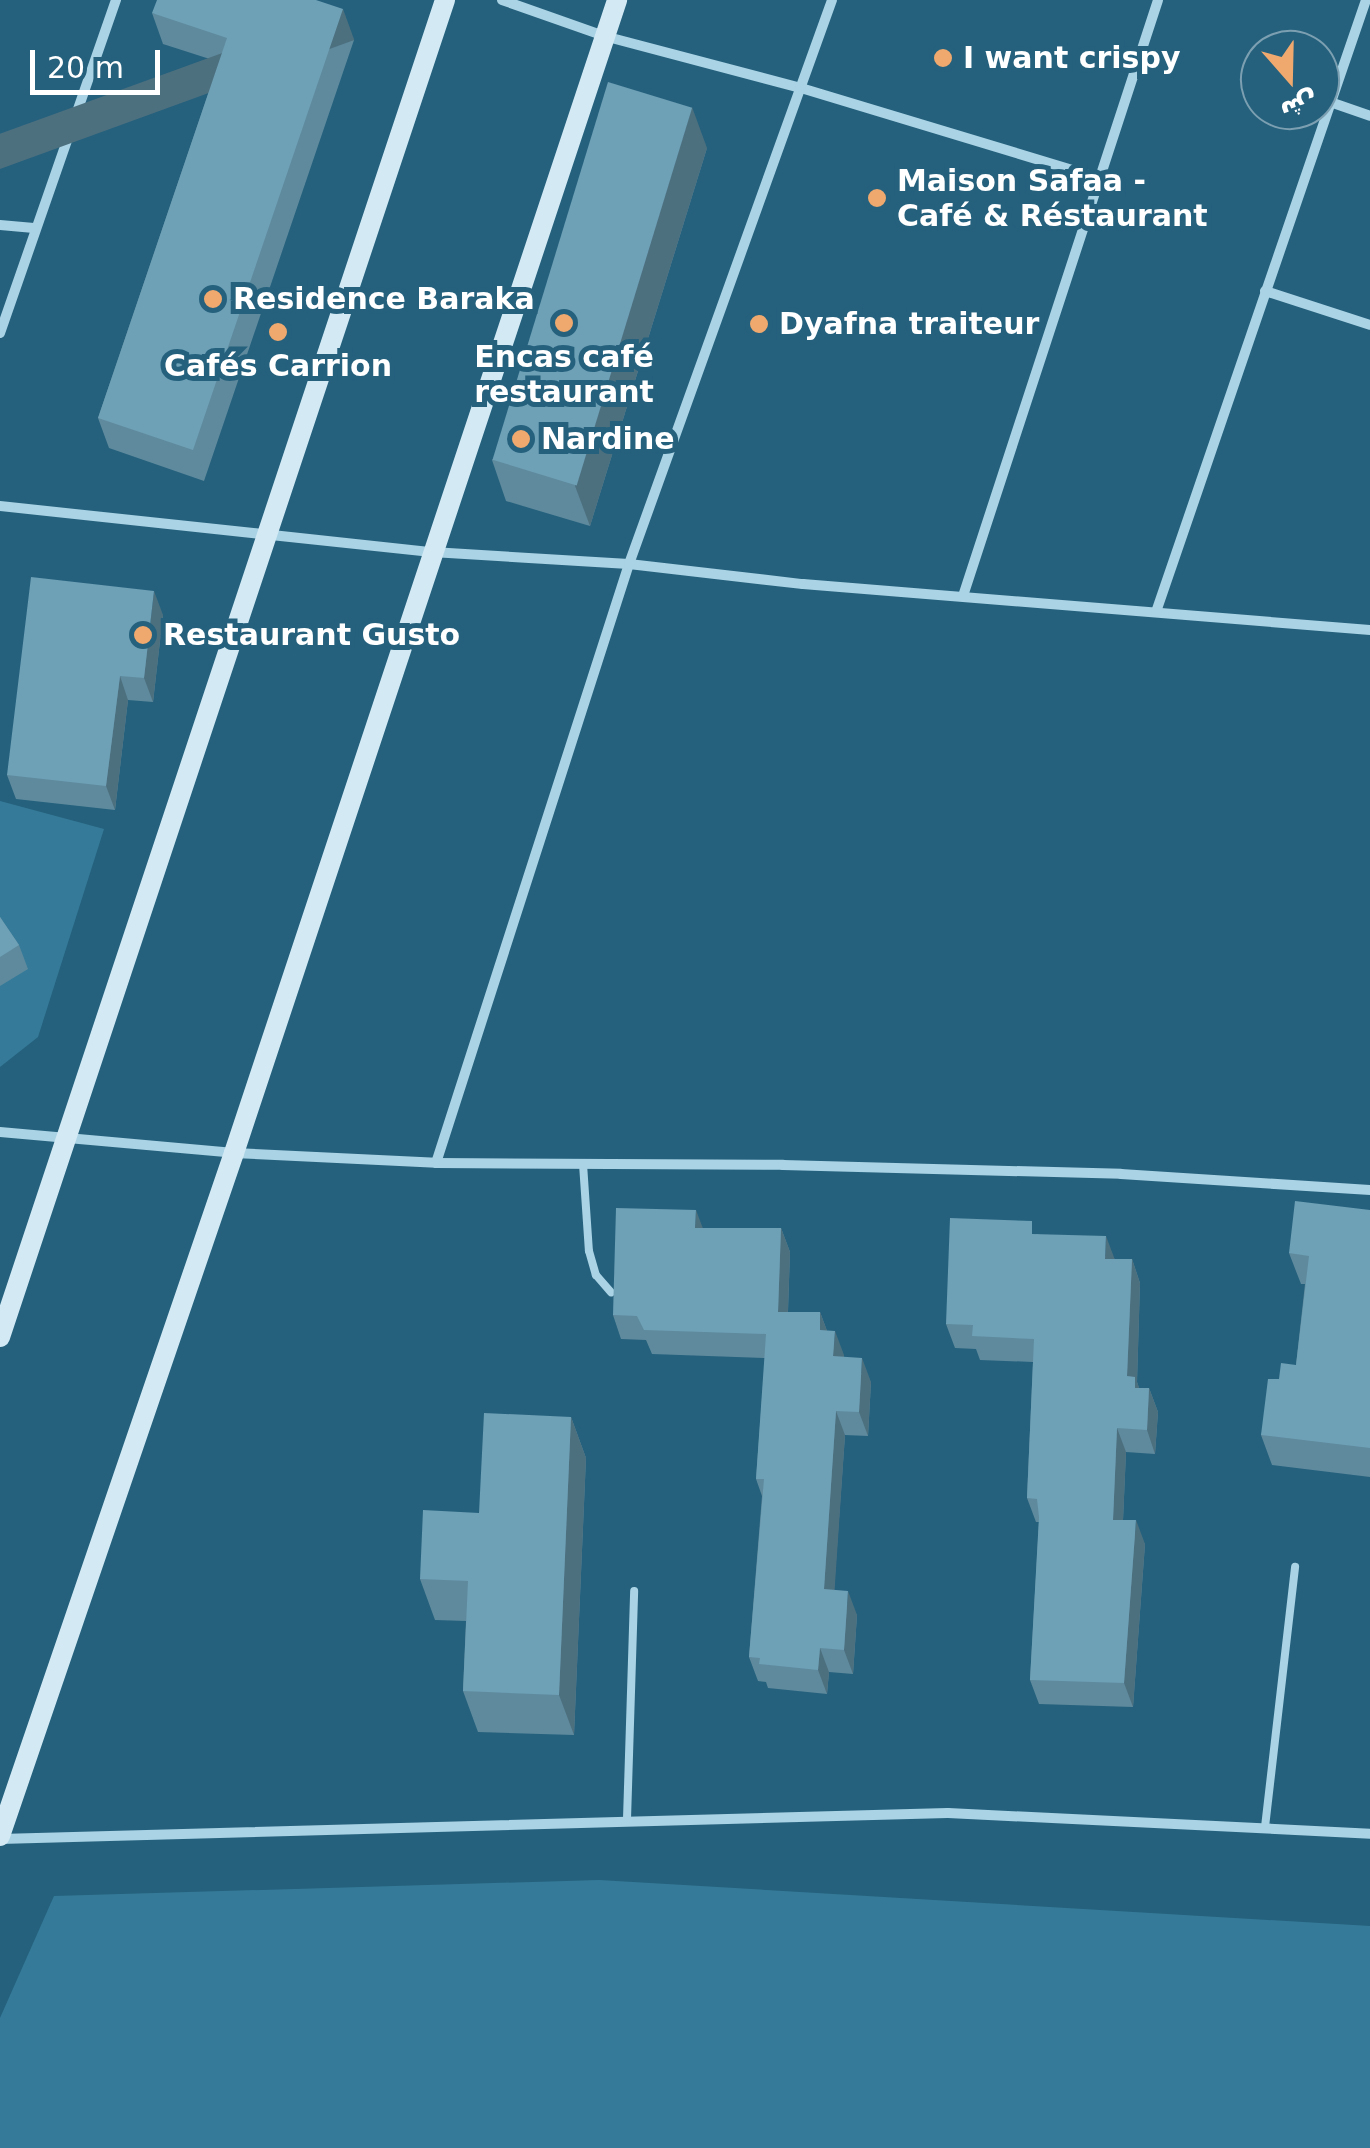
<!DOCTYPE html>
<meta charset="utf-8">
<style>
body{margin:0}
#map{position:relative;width:1370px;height:2148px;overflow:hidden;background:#25617d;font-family:"DejaVu Sans",Vazirmatn,sans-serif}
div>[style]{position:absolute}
.green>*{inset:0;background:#357b99}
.lane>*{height:8px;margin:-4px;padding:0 4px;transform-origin:4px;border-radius:4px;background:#aad3e5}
.street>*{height:10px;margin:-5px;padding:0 5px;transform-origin:5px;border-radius:5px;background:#aad3e5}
.secondary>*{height:20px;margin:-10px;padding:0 10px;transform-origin:10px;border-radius:10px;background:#d3eaf5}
.wall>*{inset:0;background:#5f8a9d}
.shaded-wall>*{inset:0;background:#4d707f;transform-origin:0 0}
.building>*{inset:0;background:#6ea0b6;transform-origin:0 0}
.dots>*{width:28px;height:28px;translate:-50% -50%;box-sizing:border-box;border:5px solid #25617d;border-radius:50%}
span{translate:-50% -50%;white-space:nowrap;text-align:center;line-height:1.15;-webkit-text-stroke:10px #25617d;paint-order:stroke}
.poi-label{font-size:30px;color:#fff;font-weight:700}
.left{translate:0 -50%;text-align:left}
.north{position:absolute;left:1240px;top:30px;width:100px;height:100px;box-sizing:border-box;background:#25617d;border:2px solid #7ca0b1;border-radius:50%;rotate:160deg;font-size:28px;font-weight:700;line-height:40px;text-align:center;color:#fff}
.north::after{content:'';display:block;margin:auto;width:35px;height:45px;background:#efa96e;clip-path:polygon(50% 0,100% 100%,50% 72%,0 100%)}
.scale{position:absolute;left:30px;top:50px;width:130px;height:45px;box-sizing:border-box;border:5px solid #fff;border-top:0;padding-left:12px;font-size:30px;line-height:35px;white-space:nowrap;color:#fff;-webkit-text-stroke:8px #25617d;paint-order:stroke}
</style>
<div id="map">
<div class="green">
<i style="clip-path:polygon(0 801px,104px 829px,38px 1037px,0 1067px)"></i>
<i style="clip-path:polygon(599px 1880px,1370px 1926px,1370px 2148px,0 2148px,0 2018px,54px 1896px)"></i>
</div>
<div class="lane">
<i style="left:583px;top:1164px;width:87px;rotate:86.1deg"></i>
<i style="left:589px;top:1251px;width:25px;rotate:74deg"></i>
<i style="left:596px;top:1275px;width:23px;rotate:49deg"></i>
<i style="left:627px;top:1819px;width:228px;rotate:-88.2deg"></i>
<i style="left:1265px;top:1827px;width:262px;rotate:-83.4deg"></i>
</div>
<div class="street">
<i style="left:502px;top:0;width:108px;rotate:19.4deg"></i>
<i style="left:604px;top:36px;width:204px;rotate:14.8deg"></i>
<i style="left:801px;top:88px;width:312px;rotate:16.8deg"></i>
<i style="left:1333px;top:103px;width:39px;rotate:19deg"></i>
<i style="left:0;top:225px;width:34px;rotate:5deg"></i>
<i style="left:1265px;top:291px;width:110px;rotate:17.9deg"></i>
<i style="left:0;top:333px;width:353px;rotate:-70.8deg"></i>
<i style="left:0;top:506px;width:434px;rotate:6.1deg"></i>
<i style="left:432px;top:552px;width:197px;rotate:3.5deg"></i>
<i style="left:629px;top:564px;width:175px;rotate:6.6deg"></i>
<i style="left:803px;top:584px;width:569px;rotate:4.64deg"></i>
<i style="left:963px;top:596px;width:627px;rotate:-71.88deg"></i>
<i style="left:1156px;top:612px;width:647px;rotate:-71.06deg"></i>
<i style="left:0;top:1132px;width:235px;rotate:5.1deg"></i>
<i style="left:234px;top:1153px;width:202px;rotate:2.8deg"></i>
<i style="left:436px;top:1163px;width:347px;rotate:0.3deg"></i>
<i style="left:783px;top:1165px;width:338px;rotate:1.5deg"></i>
<i style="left:1121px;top:1174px;width:250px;rotate:3.7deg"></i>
<i style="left:436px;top:1163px;width:629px;rotate:-72.14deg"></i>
<i style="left:629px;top:564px;width:599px;rotate:-70.2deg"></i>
<i style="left:0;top:1839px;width:948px;rotate:-1.57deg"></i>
<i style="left:948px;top:1813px;width:423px;rotate:2.8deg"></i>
</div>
<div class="secondary">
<i style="left:0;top:1337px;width:1409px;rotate:-71.59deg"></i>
<i style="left:0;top:1836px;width:722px;rotate:-71.09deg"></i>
<i style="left:234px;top:1153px;width:1215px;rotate:-71.62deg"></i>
</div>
<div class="wall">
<i style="clip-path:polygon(152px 13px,354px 40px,204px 481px,109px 448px,98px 418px,219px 62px,163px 44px)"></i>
<i style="clip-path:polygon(707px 148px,590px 526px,506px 501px,492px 460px)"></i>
<i style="clip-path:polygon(163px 615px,153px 702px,128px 700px,115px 810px,16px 799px,7px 775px)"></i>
<i style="clip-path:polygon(0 917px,19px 945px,28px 969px,0 986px)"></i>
<i style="clip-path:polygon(1370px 1210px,1370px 1477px,1272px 1465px,1261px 1435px,1279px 1379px,1296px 1365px,1305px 1284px,1301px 1284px,1289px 1253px)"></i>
<i style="clip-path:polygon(702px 1228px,781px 1228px,790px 1252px,788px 1312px,820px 1312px,827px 1331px,844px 1357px,871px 1382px,868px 1436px,845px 1435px,834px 1590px,857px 1615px,853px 1674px,829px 1672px,827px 1694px,768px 1688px,766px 1682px,758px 1681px,749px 1657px,762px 1496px,756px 1479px,765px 1358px,652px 1354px,646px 1340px,621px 1339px,613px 1315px)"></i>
<i style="clip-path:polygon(1037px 1234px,1115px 1259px,1132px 1259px,1140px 1283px,1137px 1382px,1139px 1388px,1149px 1388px,1158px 1412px,1155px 1454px,1126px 1452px,1123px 1520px,1145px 1544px,1133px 1707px,1039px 1704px,1030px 1680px,1039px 1522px,1036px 1522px,1027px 1498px,1033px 1362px,980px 1360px,976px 1349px,955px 1348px,946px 1324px)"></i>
<i style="clip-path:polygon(571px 1417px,586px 1458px,574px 1735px,478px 1732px,463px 1691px,466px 1621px,435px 1620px,420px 1579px,479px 1513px)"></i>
</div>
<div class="shaded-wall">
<i style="left:343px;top:9px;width:33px;height:466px;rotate:70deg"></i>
<i style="clip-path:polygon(692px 107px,707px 148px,590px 526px,575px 486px)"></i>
<i style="clip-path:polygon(154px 591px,163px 615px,153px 702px,144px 678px)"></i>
<i style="clip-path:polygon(120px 676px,128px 700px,115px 810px,106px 786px)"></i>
<i style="clip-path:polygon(696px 1210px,705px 1234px,695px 1228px)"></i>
<i style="clip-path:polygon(781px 1228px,790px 1252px,787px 1336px,778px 1312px)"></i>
<i style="clip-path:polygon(1106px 1236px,1115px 1260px,1105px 1259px)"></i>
<i style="clip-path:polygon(1132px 1259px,1140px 1283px,1137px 1382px,1144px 1401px,1127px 1376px)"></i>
<i style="clip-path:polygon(820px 1312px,829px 1336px,820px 1330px)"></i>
<i style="clip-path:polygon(835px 1331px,844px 1355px,842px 1380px,833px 1356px)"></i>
<i style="clip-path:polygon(862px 1358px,871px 1382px,868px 1436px,859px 1412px)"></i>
<i style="clip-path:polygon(1149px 1388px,1158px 1412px,1155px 1454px,1147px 1430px)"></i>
<i style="clip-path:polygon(836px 1411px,845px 1435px,833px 1613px,824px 1589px)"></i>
<i style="clip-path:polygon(571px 1417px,586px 1458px,574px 1735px,559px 1695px)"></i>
<i style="clip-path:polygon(1117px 1428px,1126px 1452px,1122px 1544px,1113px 1520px)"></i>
<i style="clip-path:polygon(1136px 1520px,1145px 1544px,1133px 1707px,1124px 1683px)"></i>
<i style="clip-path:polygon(848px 1591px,857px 1615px,853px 1674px,844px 1650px)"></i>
<i style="clip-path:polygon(820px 1648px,829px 1672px,827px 1694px,818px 1670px)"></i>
</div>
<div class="building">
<i style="clip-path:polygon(157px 0,316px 0,343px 9px,193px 450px,98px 418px,227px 38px,152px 13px)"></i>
<i style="left:608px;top:82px;width:88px;height:395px;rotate:17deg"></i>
<i style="clip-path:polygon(31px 577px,154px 591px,144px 678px,120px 676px,106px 786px,7px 775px)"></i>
<i style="clip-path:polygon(0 917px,19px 945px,0 957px)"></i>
<i style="clip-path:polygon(1295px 1201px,1370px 1210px,1370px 1448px,1261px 1435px,1268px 1379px,1279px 1379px,1281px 1363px,1296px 1365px,1309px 1256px,1289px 1253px)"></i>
<i style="clip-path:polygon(616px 1208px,696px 1210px,695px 1228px,781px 1228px,778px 1312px,820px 1312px,820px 1330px,835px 1331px,833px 1356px,862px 1358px,859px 1412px,836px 1411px,824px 1589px,848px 1591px,844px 1650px,820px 1648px,818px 1670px,759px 1664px,760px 1658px,749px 1657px,764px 1479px,756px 1479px,766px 1334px,644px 1330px,637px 1316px,613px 1315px)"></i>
<i style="clip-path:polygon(950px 1218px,1032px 1221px,1032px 1234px,1106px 1236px,1105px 1259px,1132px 1259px,1127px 1376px,1135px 1377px,1135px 1388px,1149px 1388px,1147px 1430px,1117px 1428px,1113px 1520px,1136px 1520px,1124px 1683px,1030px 1680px,1039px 1517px,1037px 1499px,1027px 1498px,1034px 1339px,972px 1336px,973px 1325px,946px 1324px)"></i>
<i style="clip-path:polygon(484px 1413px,571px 1417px,559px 1695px,463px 1691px,468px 1581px,420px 1579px,423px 1510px,479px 1513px)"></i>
</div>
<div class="dots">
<i style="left:943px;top:58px;background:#efa96e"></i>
<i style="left:877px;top:198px;background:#efa96e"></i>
<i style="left:213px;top:299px;background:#efa96e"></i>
<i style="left:564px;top:323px;background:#efa96e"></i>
<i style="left:759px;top:324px;background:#efa96e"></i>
<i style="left:278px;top:332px;background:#efa96e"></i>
<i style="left:521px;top:439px;background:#efa96e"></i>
<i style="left:143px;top:635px;background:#efa96e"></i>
</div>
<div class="poi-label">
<span class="left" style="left:963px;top:58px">I want crispy</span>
<span class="left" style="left:897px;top:198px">Maison Safaa -<br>Café &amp; Réstaurant</span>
<span class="left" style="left:233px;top:299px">Residence Baraka</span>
<span class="left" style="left:779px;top:324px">Dyafna traiteur</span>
<span style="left:564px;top:374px">Encas café<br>restaurant</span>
<span style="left:278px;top:366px">Cafés Carrion</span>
<span class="left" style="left:541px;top:439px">Nardine</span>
<span class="left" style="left:163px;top:635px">Restaurant Gusto</span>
</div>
<div class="north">ش</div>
<div class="scale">20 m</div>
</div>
